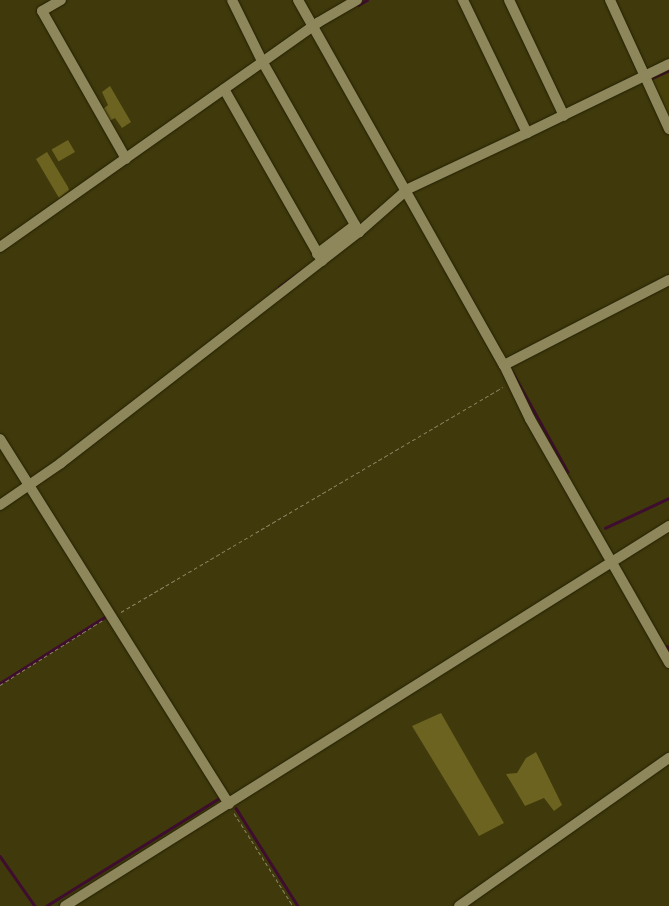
<!DOCTYPE html>
<style>
body{margin:0}
#map{position:relative;width:669px;height:906px;overflow:hidden;background:#3f390c;font-family:Spectral,serif}
div>[style]{position:absolute}
.built>*{inset:0;background:#48420a}
.green>*{inset:0;background:#6c6320;transform-origin:0 0}
.stream>*{height:2.5px;margin:-1.25px;padding:0 1.25px;transform-origin:1.25px;border-radius:1.25px;background:#3e0d2f}
.path>*{height:1px;margin-top:-0.5px;transform-origin:0;background:repeating-linear-gradient(90deg,#898561 0 4px,transparent 0 6.5px)}
.roads{filter:drop-shadow(0 0 1px #242000) drop-shadow(0 0 1px #242000)}
.minor>*{height:10px;margin:-5px;padding:0 5px;transform-origin:5px;border-radius:5px;background:#8d875b}
span{translate:-50% -50%;white-space:nowrap;text-align:center;line-height:1.15;-webkit-text-stroke:4px #3f390c;paint-order:stroke}
</style>
<div id="map">
<div class="built">
<i style="clip-path:polygon(669px 71px,669px 121px,652px 80px)"></i>
</div>
<div class="green">
<i style="clip-path:polygon(110px 86px,131px 122px,122px 128px,115px 118px,109px 121px,102px 110px,108px 105px,102px 92px)"></i>
<i style="left:68px;top:140px;width:14px;height:19px;rotate:60deg"></i>
<i style="clip-path:polygon(47px 152px,68px 187px,69px 190px,59px 198px,36px 159px)"></i>
<i style="clip-path:polygon(441px 713px,504px 823px,479px 836px,412px 726px)"></i>
<i style="clip-path:polygon(536px 752px,562px 805px,554px 811px,544px 798px,525px 806px,506px 774px,517px 773px,526px 758px)"></i>
</div>
<div class="stream">
<i style="left:358px;top:5px;width:10px;rotate:-29deg"></i>
<i style="left:650px;top:79px;width:21px;rotate:-25deg"></i>
<i style="left:279px;top:287px;width:27px;rotate:-36deg"></i>
<i style="left:512px;top:371px;width:115px;rotate:61deg"></i>
<i style="left:605px;top:528px;width:71px;rotate:-25.1deg"></i>
<i style="left:667px;top:646px;width:4px;rotate:56deg"></i>
<i style="left:0;top:683px;width:125px;rotate:-32.3deg"></i>
<i style="left:236px;top:808px;width:116px;rotate:57.7deg"></i>
<i style="left:0;top:856px;width:61px;rotate:55deg"></i>
<i style="left:46px;top:906px;width:206px;rotate:-31.9deg"></i>
</div>
<div class="path">
<i style="left:121px;top:612px;width:443px;rotate:-30.5deg"></i>
<i style="left:0;top:685px;width:122px;rotate:-32.3deg"></i>
<i style="left:234px;top:813px;width:110px;rotate:57.6deg"></i>
</div>
<div class="roads">
<div class="minor">
<i style="left:61px;top:0;width:22px;rotate:150deg"></i>
<i style="left:42px;top:11px;width:170px;rotate:60.4deg"></i>
<i style="left:232px;top:0;width:68px;rotate:63.8deg"></i>
<i style="left:262px;top:61px;width:197px;rotate:60.4deg"></i>
<i style="left:298px;top:0;width:419px;rotate:60.6deg"></i>
<i style="left:509px;top:0;width:128px;rotate:64.6deg"></i>
<i style="left:610px;top:0;width:142px;rotate:65.4deg"></i>
<i style="left:224px;top:89px;width:198px;rotate:60.3deg"></i>
<i style="left:527px;top:133px;width:158px;rotate:-25.9deg"></i>
<i style="left:0;top:247px;width:390px;rotate:-35.2deg"></i>
<i style="left:319px;top:22px;width:44px;rotate:-30.1deg"></i>
<i style="left:317px;top:254px;width:48px;rotate:-37.3deg"></i>
<i style="left:669px;top:280px;width:186px;rotate:152.7deg"></i>
<i style="left:504px;top:365px;width:60px;rotate:64.3deg"></i>
<i style="left:530px;top:419px;width:281px;rotate:60.3deg"></i>
<i style="left:0;top:439px;width:431px;rotate:57.9deg"></i>
<i style="left:0;top:505px;width:74px;rotate:-34.5deg"></i>
<i style="left:61px;top:463px;width:377px;rotate:-37.8deg"></i>
<i style="left:359px;top:232px;width:65px;rotate:-41.3deg"></i>
<i style="left:408px;top:189px;width:132px;rotate:-25.2deg"></i>
<i style="left:527px;top:133px;width:148px;rotate:-115.7deg"></i>
<i style="left:65px;top:906px;width:714px;rotate:-32.18deg"></i>
<i style="left:459px;top:906px;width:257px;rotate:-35.2deg"></i>
</div>
</div>
</div>
